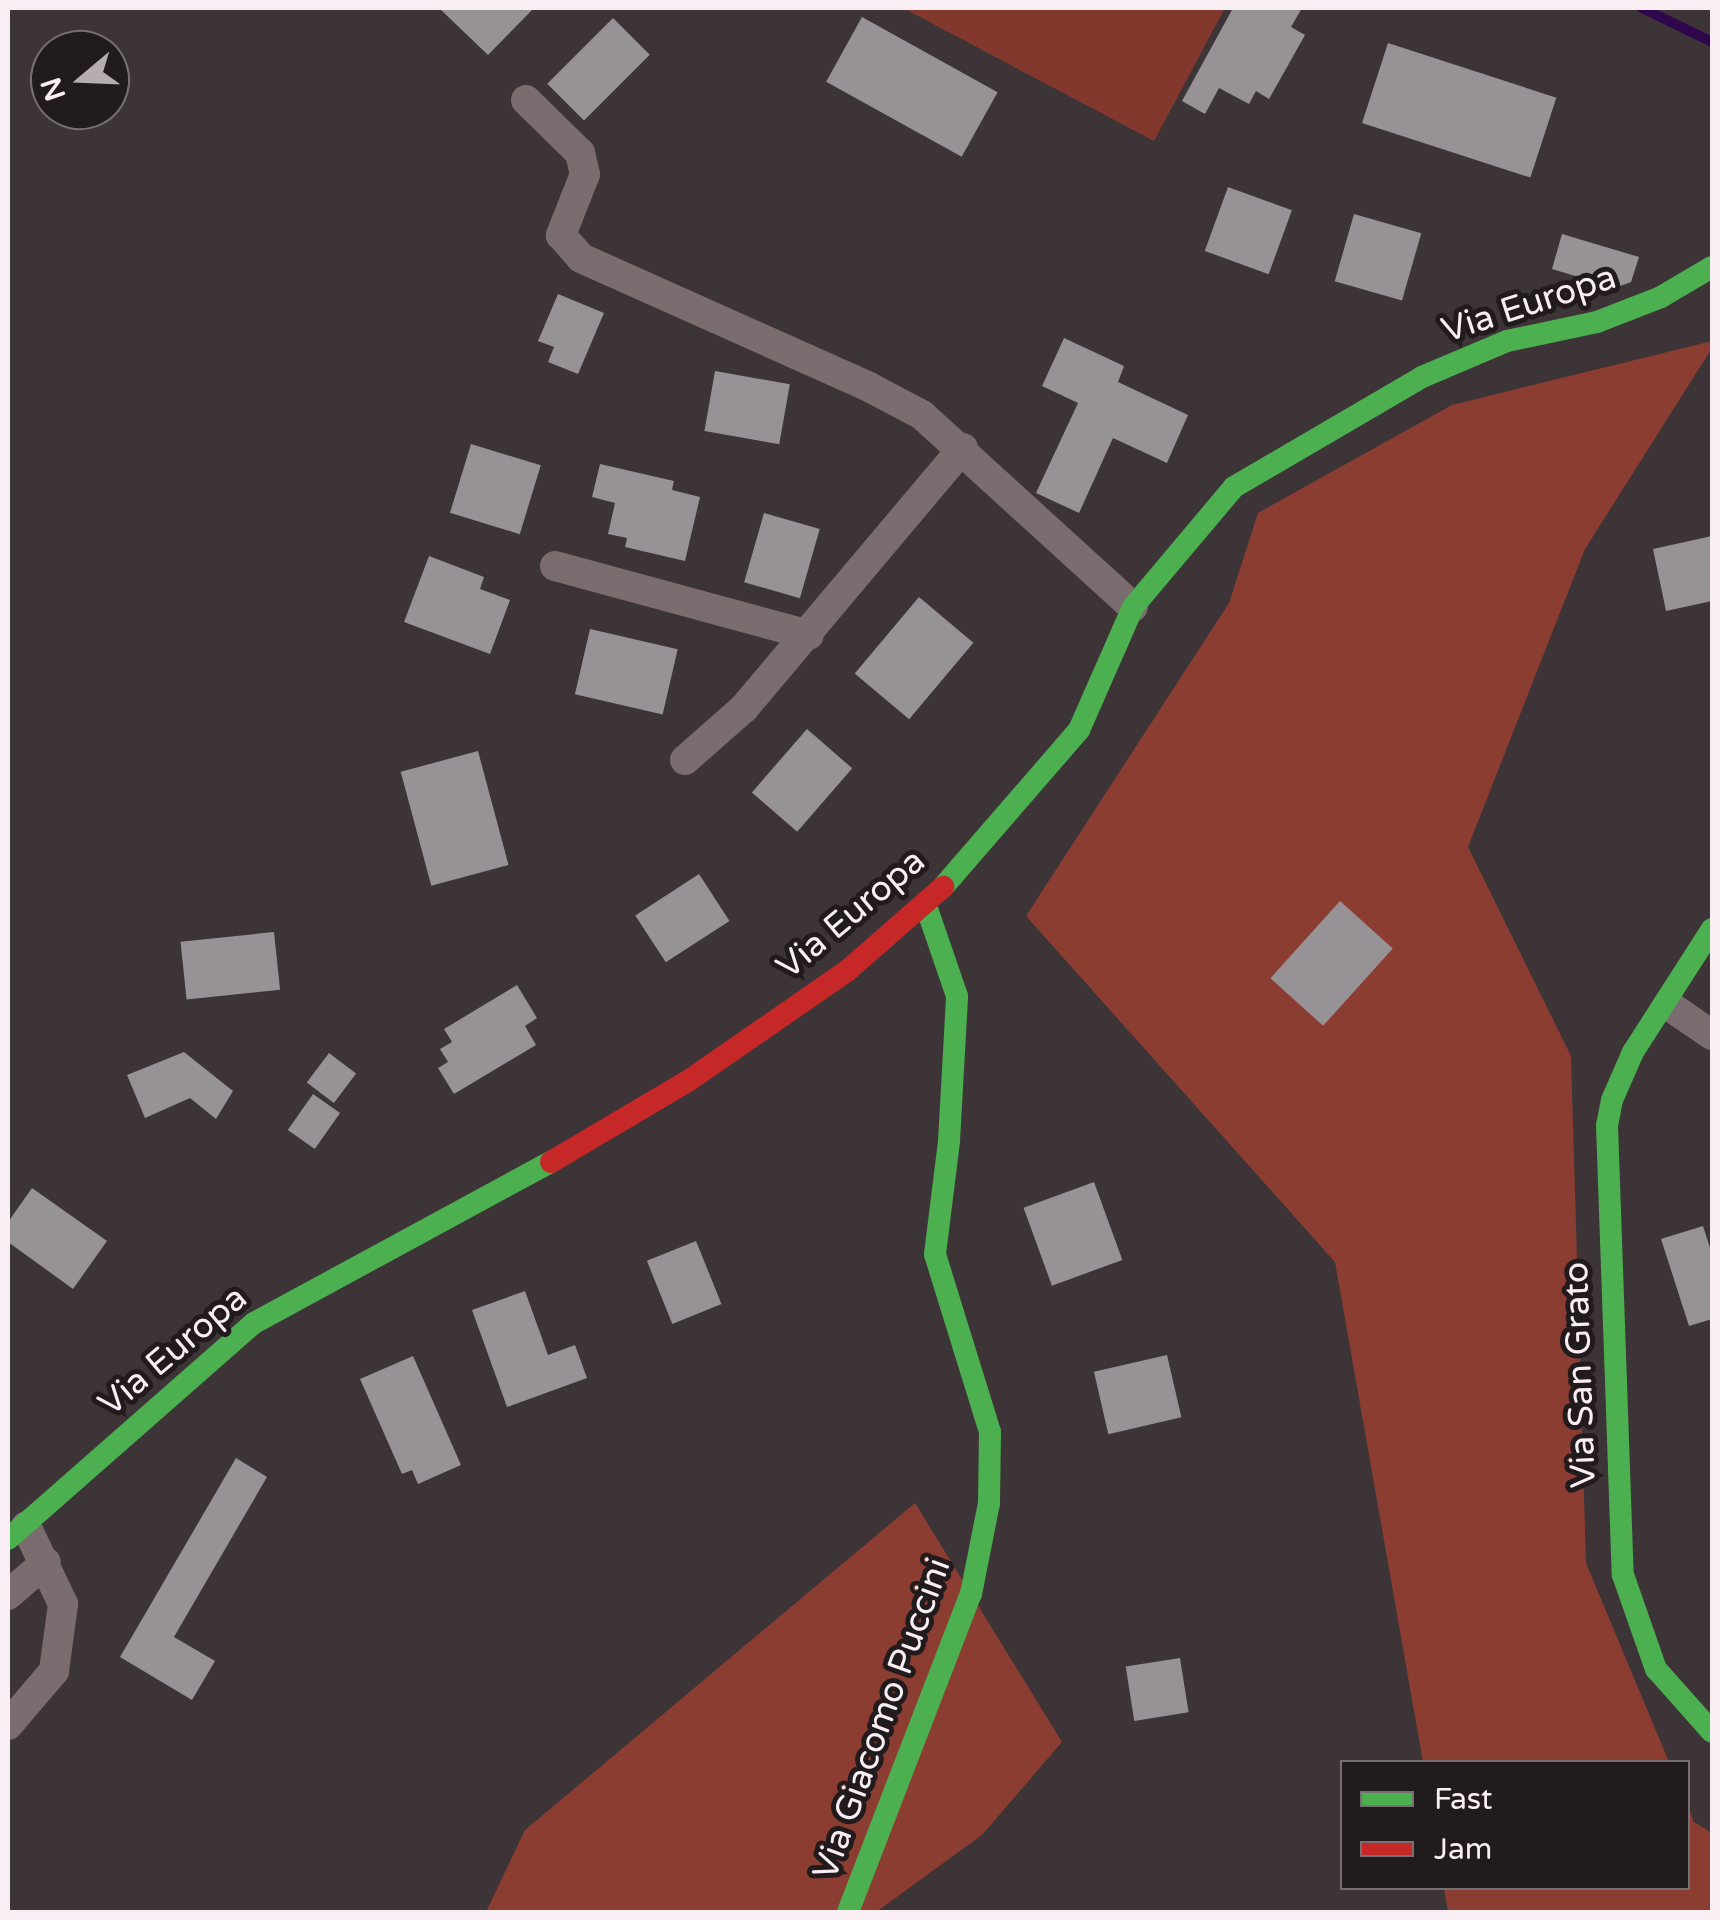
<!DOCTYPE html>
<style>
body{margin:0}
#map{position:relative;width:1720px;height:1920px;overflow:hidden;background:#3c3437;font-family:"Varela Round",sans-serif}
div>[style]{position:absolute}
.green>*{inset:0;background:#83382d}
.forest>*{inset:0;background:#8c3d31}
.stream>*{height:10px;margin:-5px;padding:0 5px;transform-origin:5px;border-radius:5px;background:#30074d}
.building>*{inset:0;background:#979295;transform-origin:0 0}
.street>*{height:30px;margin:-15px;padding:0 15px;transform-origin:15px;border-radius:15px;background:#7b6d6f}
.fast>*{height:22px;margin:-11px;padding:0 11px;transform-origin:11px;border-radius:11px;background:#4caf50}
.jam>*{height:22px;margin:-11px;padding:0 11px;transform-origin:11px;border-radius:11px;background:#c62828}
span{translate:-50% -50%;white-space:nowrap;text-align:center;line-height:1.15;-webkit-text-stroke:10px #211b1e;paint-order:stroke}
.street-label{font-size:35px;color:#f8eef3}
.frame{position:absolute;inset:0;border:10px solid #f8eef3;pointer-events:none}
.legend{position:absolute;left:1340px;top:1760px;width:350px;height:130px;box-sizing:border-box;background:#211b1e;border:2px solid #776f73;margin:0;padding:12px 18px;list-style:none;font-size:30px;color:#f8eef3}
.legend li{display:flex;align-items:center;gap:20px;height:50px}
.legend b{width:50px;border:2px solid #776f73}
.north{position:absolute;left:30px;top:30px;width:100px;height:100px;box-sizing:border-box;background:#211b1e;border:2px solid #776f73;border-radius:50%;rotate:251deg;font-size:28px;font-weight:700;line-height:40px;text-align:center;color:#f8eef3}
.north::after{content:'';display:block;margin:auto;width:35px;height:45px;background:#b6adb1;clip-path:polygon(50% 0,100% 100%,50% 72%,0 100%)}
</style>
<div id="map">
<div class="green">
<i style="clip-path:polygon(903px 8px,1225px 8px,1154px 141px)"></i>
</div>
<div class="forest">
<i style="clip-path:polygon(1712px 341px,1712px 348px,1585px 549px,1468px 847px,1571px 1056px,1586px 1563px,1669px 1762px,1423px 1762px,1335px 1262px,1026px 916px,1229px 603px,1258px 513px,1452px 405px)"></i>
<i style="clip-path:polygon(915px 1503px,1062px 1742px,982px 1835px,876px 1912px,486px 1912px,525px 1830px)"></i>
<i style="clip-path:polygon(1688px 1806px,1694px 1822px,1712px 1833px,1712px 1912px,1448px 1912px,1444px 1888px,1688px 1888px)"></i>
</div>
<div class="stream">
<i style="left:1642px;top:8px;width:78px;rotate:25.9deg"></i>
</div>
<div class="building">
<i style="clip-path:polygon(439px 8px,534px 8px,488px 55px)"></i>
<i style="clip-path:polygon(1233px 8px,1302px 8px,1291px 27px,1305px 35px,1269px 99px,1256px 91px,1249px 104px,1219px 88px,1205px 114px,1182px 101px)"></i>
<i style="left:862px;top:17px;width:155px;height:74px;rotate:29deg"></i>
<i style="left:613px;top:18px;width:52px;height:93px;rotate:45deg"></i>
<i style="left:1388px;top:43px;width:177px;height:84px;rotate:18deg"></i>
<i style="left:1228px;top:187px;width:68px;height:68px;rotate:20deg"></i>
<i style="left:1354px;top:214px;width:70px;height:70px;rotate:16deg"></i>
<i style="clip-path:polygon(1562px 234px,1639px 257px,1631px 282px,1615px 288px,1552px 269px)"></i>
<i style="clip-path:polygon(558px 294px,604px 313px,578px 374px,548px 362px,554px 347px,538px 341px)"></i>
<i style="clip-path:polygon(1064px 338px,1124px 366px,1118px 382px,1188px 415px,1167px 463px,1113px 438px,1079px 513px,1036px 493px,1078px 403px,1042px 386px)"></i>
<i style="left:715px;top:371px;width:76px;height:61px;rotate:10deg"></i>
<i style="left:471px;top:444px;width:73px;height:72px;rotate:17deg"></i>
<i style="clip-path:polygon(600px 464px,674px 481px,672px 490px,700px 497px,685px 561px,625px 547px,627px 538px,608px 534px,615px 503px,592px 497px)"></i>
<i style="left:764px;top:513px;width:58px;height:72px;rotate:16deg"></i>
<i style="clip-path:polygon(1712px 536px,1712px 601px,1666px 611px,1653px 549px)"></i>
<i style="clip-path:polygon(429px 556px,484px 577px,480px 589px,510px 600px,490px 654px,404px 622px)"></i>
<i style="left:919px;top:597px;width:71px;height:100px;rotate:40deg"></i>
<i style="left:590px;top:629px;width:90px;height:67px;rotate:13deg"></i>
<i style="left:807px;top:729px;width:60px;height:84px;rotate:41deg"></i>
<i style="left:478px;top:751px;width:118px;height:80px;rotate:75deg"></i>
<i style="left:699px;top:874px;width:56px;height:76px;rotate:57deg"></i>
<i style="left:1340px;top:901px;width:71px;height:104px;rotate:42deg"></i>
<i style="left:274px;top:932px;width:58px;height:94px;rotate:84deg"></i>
<i style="clip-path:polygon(517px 985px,537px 1018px,525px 1026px,536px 1045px,454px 1094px,438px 1068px,448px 1062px,440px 1049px,452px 1042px,444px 1029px)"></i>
<i style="clip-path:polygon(184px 1052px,233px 1091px,216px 1119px,190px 1098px,145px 1118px,127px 1075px)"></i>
<i style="left:329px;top:1053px;width:34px;height:37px;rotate:37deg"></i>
<i style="left:313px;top:1094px;width:33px;height:44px;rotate:35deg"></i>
<i style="left:1094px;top:1182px;width:83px;height:75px;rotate:70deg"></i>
<i style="clip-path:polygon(32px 1188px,107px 1241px,73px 1289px,8px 1242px,8px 1222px)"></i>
<i style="clip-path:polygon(1703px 1226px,1712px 1254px,1712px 1319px,1689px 1326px,1661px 1239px)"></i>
<i style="left:696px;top:1241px;width:68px;height:53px;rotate:68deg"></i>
<i style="clip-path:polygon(525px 1291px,548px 1355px,575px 1345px,587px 1378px,507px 1407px,472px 1310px)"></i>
<i style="left:1167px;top:1355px;width:64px;height:75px;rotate:77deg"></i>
<i style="clip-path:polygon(413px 1356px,461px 1465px,418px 1484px,412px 1470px,402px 1474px,360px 1379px)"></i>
<i style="clip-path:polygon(236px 1458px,267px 1477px,174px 1637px,215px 1661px,192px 1700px,120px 1657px)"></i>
<i style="left:1180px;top:1658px;width:55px;height:55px;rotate:81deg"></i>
</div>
<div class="street">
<i style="left:526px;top:100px;width:76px;rotate:44.5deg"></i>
<i style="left:580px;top:153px;width:22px;rotate:77deg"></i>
<i style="left:585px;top:174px;width:66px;rotate:111.5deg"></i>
<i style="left:561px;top:235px;width:30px;rotate:49deg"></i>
<i style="left:581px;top:258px;width:316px;rotate:24.1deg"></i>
<i style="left:869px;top:387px;width:60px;rotate:27.8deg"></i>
<i style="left:922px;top:415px;width:285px;rotate:42.3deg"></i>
<i style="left:555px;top:566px;width:263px;rotate:15.2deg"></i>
<i style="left:685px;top:760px;width:79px;rotate:-41.4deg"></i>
<i style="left:744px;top:708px;width:340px;rotate:-49.9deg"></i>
<i style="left:1668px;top:1005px;width:53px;rotate:34.3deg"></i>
<i style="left:8px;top:1595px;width:50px;rotate:-41deg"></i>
<i style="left:8px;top:1725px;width:71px;rotate:-49.6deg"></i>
<i style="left:54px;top:1671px;width:68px;rotate:-82.3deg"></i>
<i style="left:63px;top:1604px;width:86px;rotate:-115.4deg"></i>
</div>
<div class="fast">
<i style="left:943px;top:887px;width:208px;rotate:-49.1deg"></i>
<i style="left:1079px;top:730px;width:134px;rotate:-66.3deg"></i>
<i style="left:1133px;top:607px;width:157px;rotate:-49.9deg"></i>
<i style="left:1234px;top:487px;width:218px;rotate:-30.3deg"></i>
<i style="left:1422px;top:377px;width:92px;rotate:-23deg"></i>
<i style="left:1507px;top:341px;width:92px;rotate:-11.9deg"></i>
<i style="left:1597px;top:322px;width:69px;rotate:-21.3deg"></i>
<i style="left:1661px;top:297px;width:59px;rotate:-30.5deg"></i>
<i style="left:1712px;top:929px;width:146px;rotate:122.7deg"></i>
<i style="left:1633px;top:1052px;width:52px;rotate:113.6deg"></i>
<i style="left:1612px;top:1100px;width:25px;rotate:101deg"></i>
<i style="left:1607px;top:1125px;width:450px;rotate:88deg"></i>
<i style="left:1623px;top:1575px;width:100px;rotate:70.7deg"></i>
<i style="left:1656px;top:1669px;width:84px;rotate:48.4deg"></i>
<i style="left:8px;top:1539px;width:327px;rotate:-41.3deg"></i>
<i style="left:254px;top:1323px;width:338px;rotate:-28.5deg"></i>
<i style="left:848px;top:1912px;width:341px;rotate:-68.9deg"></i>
<i style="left:971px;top:1594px;width:93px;rotate:-78.8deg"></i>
<i style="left:989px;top:1503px;width:71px;rotate:-89.2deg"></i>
<i style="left:990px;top:1432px;width:186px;rotate:-107.2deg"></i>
<i style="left:935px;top:1254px;width:114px;rotate:-82.9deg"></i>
<i style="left:949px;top:1141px;width:145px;rotate:-86.8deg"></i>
<i style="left:957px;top:996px;width:95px;rotate:-109deg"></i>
</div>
<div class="jam">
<i style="left:551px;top:1162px;width:159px;rotate:-30.6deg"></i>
<i style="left:688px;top:1081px;width:193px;rotate:-34.7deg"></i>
<i style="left:847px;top:971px;width:128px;rotate:-41.2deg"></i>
</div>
<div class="street-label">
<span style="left:1529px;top:304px;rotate:-18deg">Via Europa</span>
<span style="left:851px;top:914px;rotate:-40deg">Via Europa</span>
<span style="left:173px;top:1351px;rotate:-40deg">Via Europa</span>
<span style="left:1580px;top:1375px;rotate:-92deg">Via San Grato</span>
<span style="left:882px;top:1719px;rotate:-70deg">Via Giacomo Puccini</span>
</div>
<div class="frame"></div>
<ul class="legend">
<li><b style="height:12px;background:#4caf50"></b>Fast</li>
<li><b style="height:12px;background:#c62828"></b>Jam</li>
</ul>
<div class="north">N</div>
</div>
